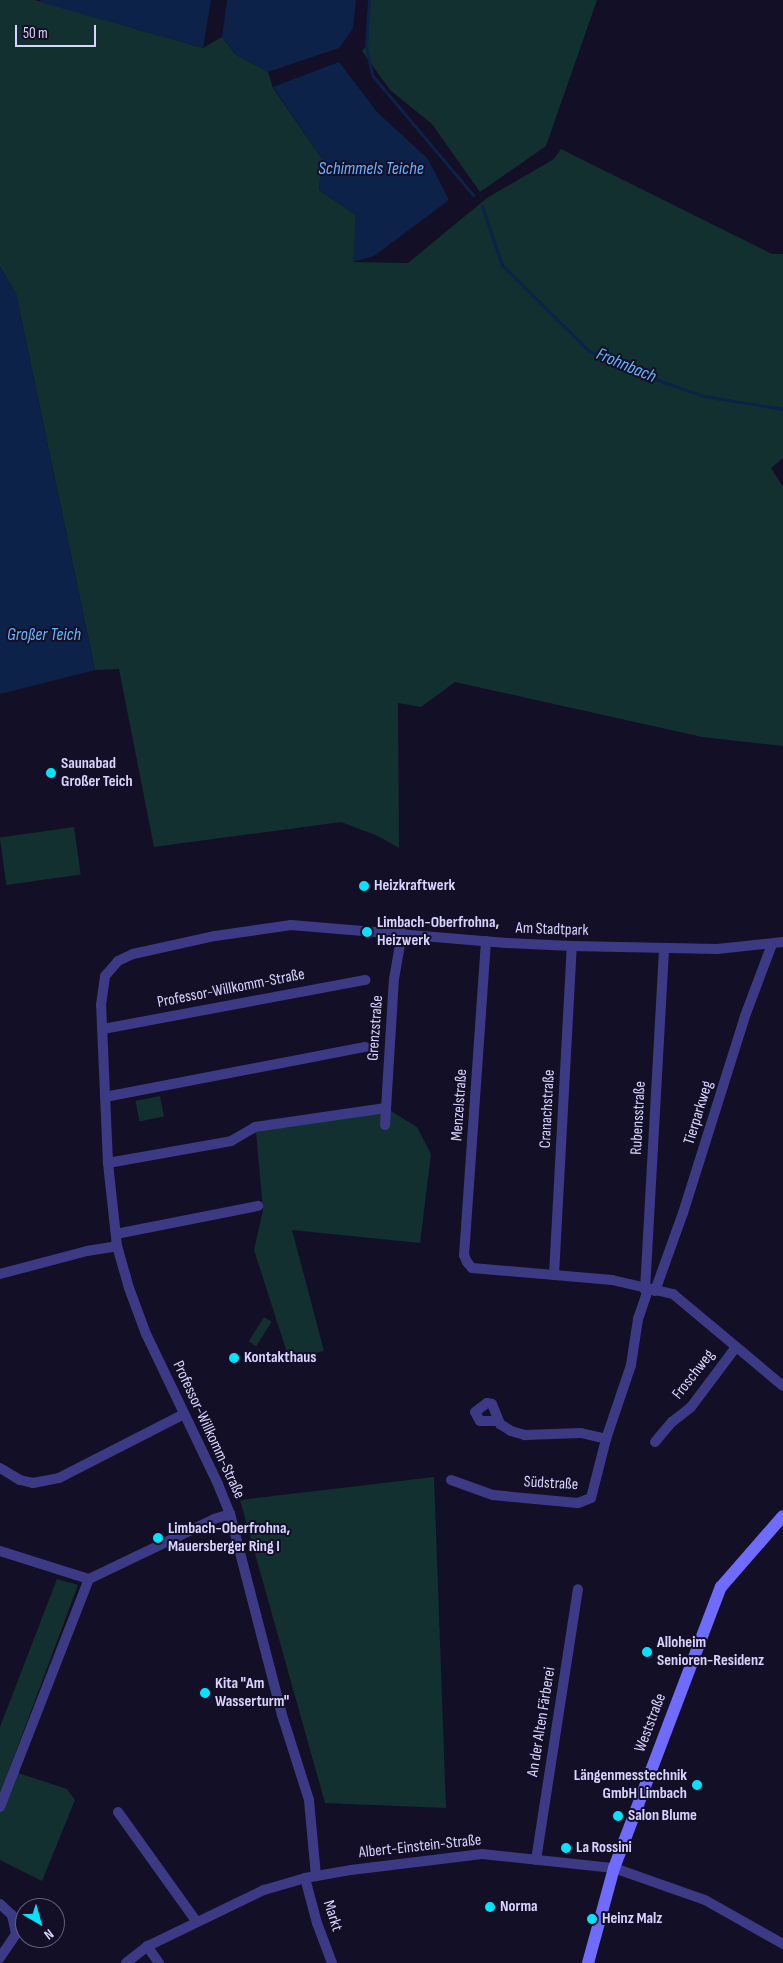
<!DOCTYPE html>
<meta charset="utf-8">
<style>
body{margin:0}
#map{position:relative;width:783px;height:1963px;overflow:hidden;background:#130f26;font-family:"Sofia Sans Condensed",sans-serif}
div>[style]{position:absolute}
.green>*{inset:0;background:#12302f;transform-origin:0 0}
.water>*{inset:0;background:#0c2248}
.stream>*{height:3px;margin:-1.5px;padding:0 1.5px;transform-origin:1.5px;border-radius:1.5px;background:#0c2248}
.minor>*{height:10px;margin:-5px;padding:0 5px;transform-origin:5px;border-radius:5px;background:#3d3a85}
.secondary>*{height:12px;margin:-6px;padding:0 6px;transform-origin:6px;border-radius:6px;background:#6f6bff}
.dots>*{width:14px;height:14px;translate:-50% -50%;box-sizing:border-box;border:2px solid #130f26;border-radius:50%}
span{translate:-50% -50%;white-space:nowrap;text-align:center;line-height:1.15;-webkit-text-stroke:4px #130f26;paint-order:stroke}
.poi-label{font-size:16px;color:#d9d4ff;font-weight:700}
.left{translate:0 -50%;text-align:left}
.right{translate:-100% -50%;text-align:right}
.street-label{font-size:16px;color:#d9d4ff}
.water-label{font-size:18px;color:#62b6ff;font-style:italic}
.north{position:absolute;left:15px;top:1898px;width:50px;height:50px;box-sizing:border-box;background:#130f26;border:1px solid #625e7d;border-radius:50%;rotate:142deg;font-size:14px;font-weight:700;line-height:20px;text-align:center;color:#d9d4ff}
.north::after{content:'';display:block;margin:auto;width:18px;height:22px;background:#00e5ff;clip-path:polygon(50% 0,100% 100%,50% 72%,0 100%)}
.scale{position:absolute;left:15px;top:25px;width:81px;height:22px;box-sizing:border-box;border:2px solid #d9d4ff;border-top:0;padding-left:6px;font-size:15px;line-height:18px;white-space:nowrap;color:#d9d4ff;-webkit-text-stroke:4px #130f26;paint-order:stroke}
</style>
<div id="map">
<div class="green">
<i style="clip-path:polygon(0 0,35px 0,203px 48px,222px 37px,235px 54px,268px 72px,273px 88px,322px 159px,319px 190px,356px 215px,354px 262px,408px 263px,487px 198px,554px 159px,561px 149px,772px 254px,783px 254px,783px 458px,771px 468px,783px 487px,783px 746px,702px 737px,455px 682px,421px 707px,398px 703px,399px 848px,378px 836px,341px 822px,154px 847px,119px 669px,95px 670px,16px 294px,0 267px)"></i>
<i style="clip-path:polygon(369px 0,597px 0,546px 146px,480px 192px,432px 124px,390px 90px,362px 51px,366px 46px)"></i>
<i style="left:74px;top:827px;width:48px;height:75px;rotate:82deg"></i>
<i style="left:160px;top:1096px;width:21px;height:25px;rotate:79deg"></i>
<i style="clip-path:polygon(386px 1108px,417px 1127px,431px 1154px,420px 1243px,292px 1230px,324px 1351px,289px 1359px,254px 1250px,263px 1210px,256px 1132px)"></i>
<i style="left:264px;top:1317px;width:9px;height:29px;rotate:32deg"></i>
<i style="clip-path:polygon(434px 1477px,446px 1808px,325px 1803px,240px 1500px)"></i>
<i style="clip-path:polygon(57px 1579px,78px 1585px,9px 1770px,67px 1789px,75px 1800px,42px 1881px,0 1860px,0 1727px)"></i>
</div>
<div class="water">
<i style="clip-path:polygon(41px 0,211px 0,203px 48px,40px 2px)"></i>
<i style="clip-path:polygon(227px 0,356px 0,353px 28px,339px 48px,268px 72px,235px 54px,222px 37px)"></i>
<i style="clip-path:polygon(339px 62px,377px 112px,428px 159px,449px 200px,374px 256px,353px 262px,356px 215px,319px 190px,322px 159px,273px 87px)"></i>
<i style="clip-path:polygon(0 267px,16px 294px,95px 670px,0 694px)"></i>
</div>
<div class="stream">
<i style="left:369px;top:0;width:46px;rotate:93.7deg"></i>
<i style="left:366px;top:46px;width:30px;rotate:78deg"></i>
<i style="left:372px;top:75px;width:157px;rotate:49.9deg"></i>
<i style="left:482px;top:206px;width:62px;rotate:71.3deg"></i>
<i style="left:502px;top:265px;width:122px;rotate:44.7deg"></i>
<i style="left:589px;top:351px;width:42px;rotate:25.3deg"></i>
<i style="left:627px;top:369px;width:81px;rotate:19.6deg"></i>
<i style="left:703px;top:396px;width:81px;rotate:9.2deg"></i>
</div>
<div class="minor">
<i style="left:486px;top:941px;width:315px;rotate:94deg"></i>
<i style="left:464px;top:1255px;width:8px;rotate:67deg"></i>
<i style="left:467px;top:1262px;width:8px;rotate:50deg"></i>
<i style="left:472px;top:1268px;width:141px;rotate:4.9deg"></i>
<i style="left:612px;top:1280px;width:63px;rotate:12.9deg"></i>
<i style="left:673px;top:1294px;width:143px;rotate:39.9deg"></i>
<i style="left:103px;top:1029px;width:267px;rotate:-10.6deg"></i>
<i style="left:105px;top:1097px;width:265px;rotate:-10.9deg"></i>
<i style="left:385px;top:1125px;width:146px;rotate:-86.5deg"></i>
<i style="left:394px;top:979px;width:47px;rotate:-80.1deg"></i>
<i style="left:108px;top:1163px;width:125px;rotate:-10.1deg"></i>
<i style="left:231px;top:1141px;width:28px;rotate:-30deg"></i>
<i style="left:255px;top:1127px;width:132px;rotate:-8.3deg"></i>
<i style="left:116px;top:1234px;width:145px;rotate:-11.2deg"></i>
<i style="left:0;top:1274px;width:90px;rotate:-14.8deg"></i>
<i style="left:87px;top:1251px;width:30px;rotate:-9deg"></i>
<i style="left:554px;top:1275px;width:329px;rotate:-86.9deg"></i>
<i style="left:645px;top:1290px;width:342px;rotate:-86.8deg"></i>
<i style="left:655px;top:1291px;width:83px;rotate:-70.3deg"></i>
<i style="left:683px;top:1213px;width:207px;rotate:-72.5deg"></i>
<i style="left:745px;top:1016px;width:77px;rotate:-69.4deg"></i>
<i style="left:498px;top:1421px;width:18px;rotate:180deg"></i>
<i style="left:480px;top:1421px;width:10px;rotate:-119deg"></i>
<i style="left:475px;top:1412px;width:15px;rotate:-37deg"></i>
<i style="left:487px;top:1403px;width:5px;rotate:11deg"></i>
<i style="left:492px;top:1404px;width:22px;rotate:68deg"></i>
<i style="left:500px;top:1424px;width:13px;rotate:32deg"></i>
<i style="left:511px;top:1431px;width:15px;rotate:16deg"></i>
<i style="left:525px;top:1435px;width:56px;rotate:-2deg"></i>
<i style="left:581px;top:1433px;width:26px;rotate:13deg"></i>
<i style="left:606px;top:1439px;width:78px;rotate:-71.3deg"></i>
<i style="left:631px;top:1365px;width:47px;rotate:-81.3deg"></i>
<i style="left:638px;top:1319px;width:31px;rotate:-71deg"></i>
<i style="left:655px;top:1442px;width:26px;rotate:-50deg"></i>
<i style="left:672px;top:1422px;width:24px;rotate:-38deg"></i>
<i style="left:691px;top:1407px;width:75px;rotate:-53.1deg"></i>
<i style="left:0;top:1468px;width:23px;rotate:31deg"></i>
<i style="left:20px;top:1480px;width:13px;rotate:13deg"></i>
<i style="left:33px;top:1483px;width:26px;rotate:-11deg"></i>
<i style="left:59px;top:1478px;width:140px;rotate:-27.1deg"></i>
<i style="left:451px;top:1480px;width:45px;rotate:19.7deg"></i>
<i style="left:493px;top:1495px;width:85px;rotate:5.4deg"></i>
<i style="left:578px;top:1503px;width:14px;rotate:-21deg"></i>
<i style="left:591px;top:1498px;width:61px;rotate:-75.7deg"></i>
<i style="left:0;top:1551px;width:93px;rotate:17.5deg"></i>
<i style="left:89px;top:1579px;width:139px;rotate:-25.6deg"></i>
<i style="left:214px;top:1519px;width:17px;rotate:-17deg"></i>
<i style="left:0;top:1807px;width:245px;rotate:-68.7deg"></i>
<i style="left:118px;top:1812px;width:134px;rotate:54.4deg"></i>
<i style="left:536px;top:1860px;width:274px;rotate:-81.2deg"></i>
<i style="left:316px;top:1876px;width:76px;rotate:-95.3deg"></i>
<i style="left:309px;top:1800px;width:89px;rotate:-107.6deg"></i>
<i style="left:282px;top:1715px;width:208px;rotate:-104.5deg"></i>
<i style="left:230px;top:1514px;width:32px;rotate:-112deg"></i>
<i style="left:218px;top:1484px;width:166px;rotate:-115.6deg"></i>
<i style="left:146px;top:1334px;width:49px;rotate:-110.3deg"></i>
<i style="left:129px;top:1288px;width:44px;rotate:-105.9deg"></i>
<i style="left:117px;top:1246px;width:83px;rotate:-96.2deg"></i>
<i style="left:108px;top:1163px;width:158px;rotate:-92.5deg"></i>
<i style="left:101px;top:1005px;width:29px;rotate:-82deg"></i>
<i style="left:105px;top:976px;width:20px;rotate:-49deg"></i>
<i style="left:118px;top:961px;width:17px;rotate:-25deg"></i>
<i style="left:133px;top:954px;width:84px;rotate:-12.4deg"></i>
<i style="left:215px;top:936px;width:77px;rotate:-8.2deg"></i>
<i style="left:291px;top:925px;width:216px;rotate:4.8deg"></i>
<i style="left:506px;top:943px;width:66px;rotate:2.6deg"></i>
<i style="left:572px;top:946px;width:145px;rotate:1.2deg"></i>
<i style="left:717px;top:949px;width:66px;rotate:-6.1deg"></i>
<i style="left:305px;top:1878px;width:47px;rotate:75.1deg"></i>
<i style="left:317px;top:1923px;width:43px;rotate:69.4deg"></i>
<i style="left:0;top:1904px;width:16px;rotate:43deg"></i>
<i style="left:12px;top:1915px;width:19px;rotate:78deg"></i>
<i style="left:16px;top:1934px;width:29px;rotate:124deg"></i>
<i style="left:147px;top:1946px;width:21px;rotate:55deg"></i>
<i style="left:126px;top:1963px;width:28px;rotate:-38deg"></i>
<i style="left:148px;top:1946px;width:129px;rotate:-25.8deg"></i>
<i style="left:264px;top:1890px;width:43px;rotate:-16.3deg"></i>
<i style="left:305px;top:1878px;width:47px;rotate:-9.9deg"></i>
<i style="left:351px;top:1870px;width:132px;rotate:-7deg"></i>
<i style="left:482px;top:1854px;width:133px;rotate:6.1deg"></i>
<i style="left:614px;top:1868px;width:96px;rotate:19.4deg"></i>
<i style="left:705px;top:1900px;width:90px;rotate:29.4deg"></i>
</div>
<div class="secondary">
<i style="left:588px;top:1963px;width:98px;rotate:-74.7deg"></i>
<i style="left:614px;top:1868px;width:301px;rotate:-69.2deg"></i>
<i style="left:721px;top:1587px;width:94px;rotate:-48.9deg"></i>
</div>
<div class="dots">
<i style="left:51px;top:773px;background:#00e5ff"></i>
<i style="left:364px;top:886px;background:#00e5ff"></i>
<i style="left:367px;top:932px;background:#00e5ff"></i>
<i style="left:234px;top:1358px;background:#00e5ff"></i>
<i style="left:158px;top:1538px;background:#00e5ff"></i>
<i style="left:647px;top:1652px;background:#00e5ff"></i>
<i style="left:205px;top:1693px;background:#00e5ff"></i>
<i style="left:697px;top:1785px;background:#00e5ff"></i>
<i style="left:618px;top:1816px;background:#00e5ff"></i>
<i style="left:566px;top:1848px;background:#00e5ff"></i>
<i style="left:490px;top:1907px;background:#00e5ff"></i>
<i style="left:592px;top:1919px;background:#00e5ff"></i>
</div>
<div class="poi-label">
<span class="left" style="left:61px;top:773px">Saunabad<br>Großer Teich</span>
<span class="left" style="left:374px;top:886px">Heizkraftwerk</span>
<span class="left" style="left:377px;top:932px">Limbach-Oberfrohna,<br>Heizwerk</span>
<span class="left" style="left:244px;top:1358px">Kontakthaus</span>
<span class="left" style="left:168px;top:1538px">Limbach-Oberfrohna,<br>Mauersberger Ring I</span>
<span class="left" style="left:657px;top:1652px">Alloheim<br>Senioren-Residenz</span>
<span class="left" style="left:215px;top:1693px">Kita "Am<br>Wasserturm"</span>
<span class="right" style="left:687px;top:1785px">Längenmesstechnik<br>GmbH Limbach</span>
<span class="left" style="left:628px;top:1816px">Salon Blume</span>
<span class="left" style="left:576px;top:1848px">La Rossini</span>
<span class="left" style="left:500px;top:1907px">Norma</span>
<span class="left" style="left:602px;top:1919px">Heinz Malz</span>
</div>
<div class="street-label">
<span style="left:552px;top:930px;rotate:2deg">Am Stadtpark</span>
<span style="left:231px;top:989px;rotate:-11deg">Professor-Willkomm-Straße</span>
<span style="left:376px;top:1028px;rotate:-86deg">Grenzstraße</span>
<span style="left:460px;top:1105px;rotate:-86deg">Menzelstraße</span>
<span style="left:548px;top:1109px;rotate:-87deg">Cranachstraße</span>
<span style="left:699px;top:1113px;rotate:-73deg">Tierparkweg</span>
<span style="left:639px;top:1118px;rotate:-87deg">Rubensstraße</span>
<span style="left:694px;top:1375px;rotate:-52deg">Froschweg</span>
<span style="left:208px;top:1430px;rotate:65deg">Professor-Willkomm-Straße</span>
<span style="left:551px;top:1484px;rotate:3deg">Südstraße</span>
<span style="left:542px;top:1722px;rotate:-81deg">An der Alten Färberei</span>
<span style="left:651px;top:1723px;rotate:-69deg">Weststraße</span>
<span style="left:420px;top:1847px;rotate:-6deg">Albert-Einstein-Straße</span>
<span style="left:332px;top:1916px;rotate:72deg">Markt</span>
</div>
<div class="water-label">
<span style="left:371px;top:169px">Schimmels Teiche</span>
<span style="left:626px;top:366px;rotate:23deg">Frohnbach</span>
<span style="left:44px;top:635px">Großer Teich</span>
</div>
<div class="north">N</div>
<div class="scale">50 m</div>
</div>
